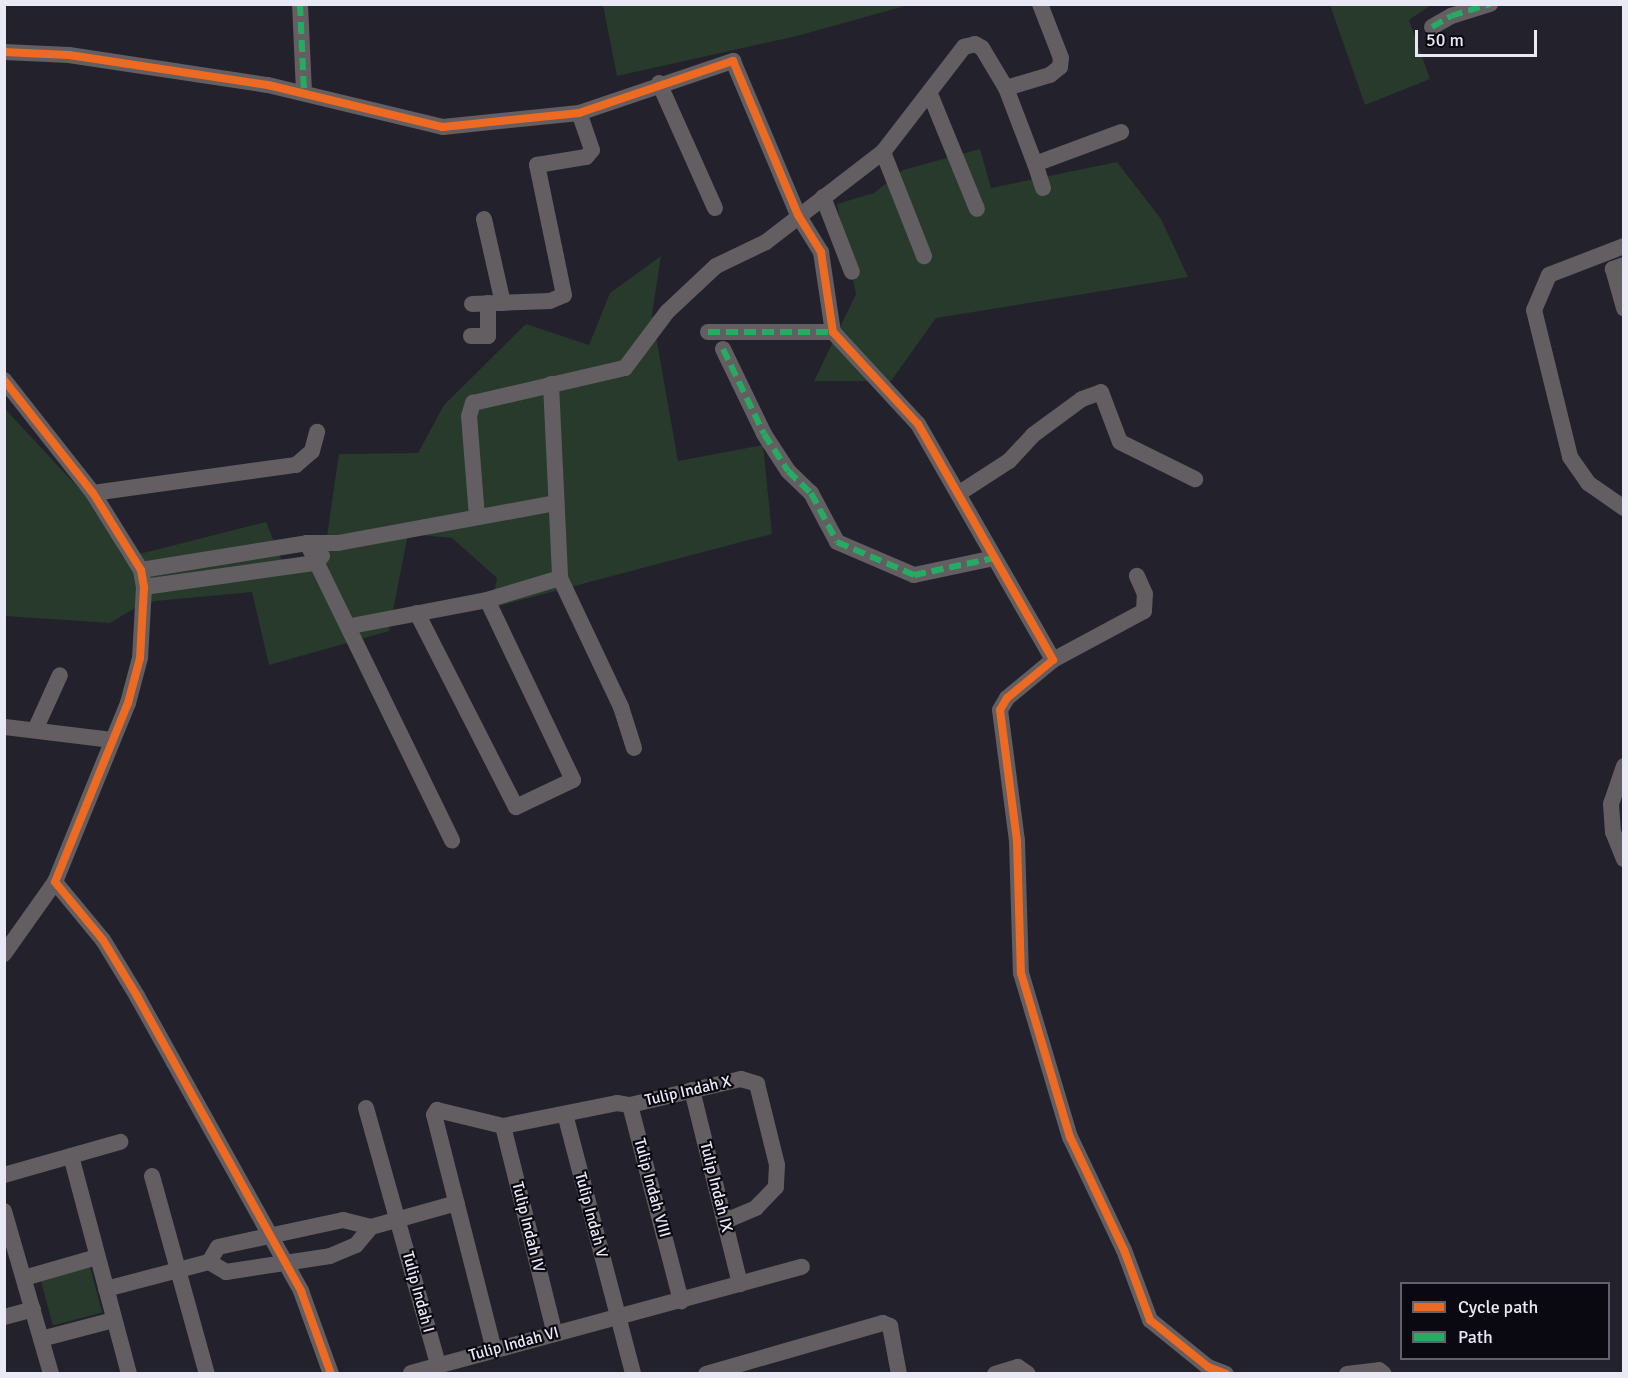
<!DOCTYPE html>
<style>
body{margin:0}
#map{position:relative;width:1628px;height:1378px;overflow:hidden;background:#23212b;font-family:Signika,sans-serif}
div>[style]{position:absolute}
.green>*{inset:0;background:#273a2b;transform-origin:0 0}
.minor>*{height:16px;margin:-8px;padding:0 8px;transform-origin:8px;border-radius:8px;background:#625e61}
.quiet>*{height:6px;margin-top:-3px;transform-origin:0;background:repeating-linear-gradient(90deg,#26ab63 0 12px,transparent 0 18px)}
.cycleway>*{height:8px;margin:-4px;padding:0 4px;transform-origin:4px;border-radius:4px;background:#ed6a23}
span{translate:-50% -50%;white-space:nowrap;text-align:center;line-height:1.15;-webkit-text-stroke:4.5px #0a0810;paint-order:stroke}
.street-label{font-size:16px;color:#e9e8f5}
.frame{position:absolute;inset:0;border:6px solid #e9e8f5;pointer-events:none}
.legend{position:absolute;left:1400px;top:1282px;width:210px;height:78px;box-sizing:border-box;background:#0a0810;border:2px solid #63626c;margin:0;padding:8px 10px;list-style:none;font-size:18px;color:#e9e8f5}
.legend li{display:flex;align-items:center;gap:12px;height:30px}
.legend b{width:30px;border:2px solid #63626c}
.scale{position:absolute;left:1415px;top:30px;width:122px;height:27px;box-sizing:border-box;border:3px solid #e9e8f5;border-top:0;padding-left:8px;font-size:18px;line-height:21px;white-space:nowrap;color:#e9e8f5;-webkit-text-stroke:4px #0a0810;paint-order:stroke}
</style>
<div id="map">
<div class="green">
<i style="clip-path:polygon(603px 5px,905px 4px,905px 6px,797px 36px,617px 76px)"></i>
<i style="clip-path:polygon(1330px 5px,1431px 5px,1409px 20px,1430px 79px,1365px 105px)"></i>
<i style="clip-path:polygon(980px 149px,991px 188px,1117px 162px,1161px 219px,1188px 277px,936px 318px,891px 381px,814px 381px,856px 294px,837px 204px,874px 193px,903px 170px)"></i>
<i style="clip-path:polygon(661px 256px,652px 314px,678px 461px,763px 445px,772px 534px,491px 608px,497px 578px,452px 538px,408px 534px,389px 631px,269px 665px,252px 592px,145px 602px,110px 623px,5px 616px,5px 409px,101px 512px,123px 558px,266px 522px,285px 568px,322px 570px,339px 454px,418px 453px,444px 405px,526px 324px,589px 345px,610px 293px)"></i>
<i style="left:90px;top:1267px;width:47px;height:51px;rotate:75deg"></i>
</div>
<div class="minor">
<i style="left:300px;top:4px;width:89px;rotate:87.4deg"></i>
<i style="left:1432px;top:27px;width:22px;rotate:-30deg"></i>
<i style="left:1451px;top:16px;width:41px;rotate:-17.1deg"></i>
<i style="left:4px;top:52px;width:65px;rotate:2.6deg"></i>
<i style="left:69px;top:55px;width:201px;rotate:8.6deg"></i>
<i style="left:268px;top:85px;width:180px;rotate:13.5deg"></i>
<i style="left:443px;top:127px;width:137px;rotate:-5.9deg"></i>
<i style="left:579px;top:113px;width:163px;rotate:-18.7deg"></i>
<i style="left:733px;top:61px;width:167px;rotate:67.1deg"></i>
<i style="left:798px;top:215px;width:44px;rotate:58.1deg"></i>
<i style="left:821px;top:252px;width:81px;rotate:81.5deg"></i>
<i style="left:833px;top:332px;width:125px;rotate:47.3deg"></i>
<i style="left:918px;top:424px;width:272px;rotate:60.2deg"></i>
<i style="left:1053px;top:660px;width:60px;rotate:140.4deg"></i>
<i style="left:1007px;top:698px;width:14px;rotate:120deg"></i>
<i style="left:1000px;top:710px;width:132px;rotate:82.6deg"></i>
<i style="left:1017px;top:841px;width:132px;rotate:88.3deg"></i>
<i style="left:1021px;top:973px;width:171px;rotate:73.4deg"></i>
<i style="left:1070px;top:1137px;width:125px;rotate:64.5deg"></i>
<i style="left:1124px;top:1250px;width:75px;rotate:69.6deg"></i>
<i style="left:1150px;top:1320px;width:75px;rotate:39deg"></i>
<i style="left:1208px;top:1367px;width:19px;rotate:21deg"></i>
<i style="left:659px;top:83px;width:137px;rotate:65.9deg"></i>
<i style="left:1006px;top:88px;width:46px;rotate:-16.5deg"></i>
<i style="left:1050px;top:75px;width:13px;rotate:-39deg"></i>
<i style="left:1060px;top:67px;width:9px;rotate:-84deg"></i>
<i style="left:1061px;top:58px;width:58px;rotate:-111.3deg"></i>
<i style="left:930px;top:94px;width:124px;rotate:67.8deg"></i>
<i style="left:883px;top:152px;width:112px;rotate:68.5deg"></i>
<i style="left:1043px;top:188px;width:25px;rotate:-108deg"></i>
<i style="left:1035px;top:164px;width:92px;rotate:-20.4deg"></i>
<i style="left:823px;top:197px;width:80px;rotate:68.9deg"></i>
<i style="left:484px;top:219px;width:86px;rotate:77.3deg"></i>
<i style="left:1624px;top:246px;width:80px;rotate:158.9deg"></i>
<i style="left:1549px;top:275px;width:38px;rotate:113deg"></i>
<i style="left:1534px;top:310px;width:151px;rotate:76.2deg"></i>
<i style="left:1570px;top:457px;width:32px;rotate:55deg"></i>
<i style="left:1588px;top:483px;width:44px;rotate:34.8deg"></i>
<i style="left:1624px;top:265px;width:12px;rotate:160deg"></i>
<i style="left:1613px;top:269px;width:41px;rotate:74.2deg"></i>
<i style="left:472px;top:304px;width:78px;rotate:-2.2deg"></i>
<i style="left:550px;top:301px;width:15px;rotate:-23deg"></i>
<i style="left:564px;top:295px;width:133px;rotate:-101.7deg"></i>
<i style="left:537px;top:165px;width:50px;rotate:-9.3deg"></i>
<i style="left:586px;top:157px;width:9px;rotate:-49deg"></i>
<i style="left:592px;top:150px;width:39px;rotate:-109deg"></i>
<i style="left:708px;top:332px;width:125px"></i>
<i style="left:471px;top:336px;width:17px"></i>
<i style="left:488px;top:336px;width:33px;rotate:-90deg"></i>
<i style="left:723px;top:349px;width:94px;rotate:64.2deg"></i>
<i style="left:764px;top:434px;width:44px;rotate:57deg"></i>
<i style="left:788px;top:471px;width:32px;rotate:44deg"></i>
<i style="left:811px;top:493px;width:55px;rotate:62deg"></i>
<i style="left:837px;top:542px;width:84px;rotate:23.2deg"></i>
<i style="left:914px;top:575px;width:82px;rotate:-12deg"></i>
<i style="left:4px;top:380px;width:144px;rotate:51.8deg"></i>
<i style="left:93px;top:493px;width:91px;rotate:58.1deg"></i>
<i style="left:141px;top:570px;width:17px;rotate:80deg"></i>
<i style="left:144px;top:587px;width:71px;rotate:93.2deg"></i>
<i style="left:140px;top:658px;width:47px;rotate:104.9deg"></i>
<i style="left:128px;top:703px;width:193px;rotate:112.2deg"></i>
<i style="left:55px;top:882px;width:75px;rotate:50.4deg"></i>
<i style="left:103px;top:940px;width:66px;rotate:58.7deg"></i>
<i style="left:137px;top:996px;width:338px;rotate:60.9deg"></i>
<i style="left:301px;top:1291px;width:88px;rotate:70.1deg"></i>
<i style="left:551px;top:384px;width:194px;rotate:87.3deg"></i>
<i style="left:961px;top:492px;width:57px;rotate:-32.9deg"></i>
<i style="left:1009px;top:461px;width:35px;rotate:-47deg"></i>
<i style="left:1033px;top:435px;width:61px;rotate:-36.3deg"></i>
<i style="left:1082px;top:399px;width:20px;rotate:-20deg"></i>
<i style="left:1101px;top:392px;width:53px;rotate:69.2deg"></i>
<i style="left:1120px;top:442px;width:84px;rotate:26.3deg"></i>
<i style="left:93px;top:493px;width:205px;rotate:-7.9deg"></i>
<i style="left:296px;top:465px;width:21px;rotate:-41deg"></i>
<i style="left:312px;top:451px;width:20px;rotate:-75deg"></i>
<i style="left:477px;top:517px;width:101px;rotate:-94.5deg"></i>
<i style="left:469px;top:416px;width:14px;rotate:-73deg"></i>
<i style="left:473px;top:403px;width:156px;rotate:-13deg"></i>
<i style="left:625px;top:368px;width:70px;rotate:-53.1deg"></i>
<i style="left:667px;top:312px;width:67px;rotate:-43.2deg"></i>
<i style="left:716px;top:266px;width:55px;rotate:-25.6deg"></i>
<i style="left:766px;top:242px;width:148px;rotate:-37.6deg"></i>
<i style="left:883px;top:152px;width:133px;rotate:-52.4deg"></i>
<i style="left:964px;top:47px;width:11px;rotate:-15deg"></i>
<i style="left:975px;top:44px;width:8px;rotate:30deg"></i>
<i style="left:982px;top:48px;width:47px;rotate:59deg"></i>
<i style="left:1006px;top:88px;width:81px;rotate:69.1deg"></i>
<i style="left:307px;top:543px;width:331px;rotate:64deg"></i>
<i style="left:141px;top:570px;width:168px;rotate:-9.2deg"></i>
<i style="left:307px;top:543px;width:31px"></i>
<i style="left:338px;top:543px;width:222px;rotate:-10.4deg"></i>
<i style="left:144px;top:587px;width:173px;rotate:-8deg"></i>
<i style="left:315px;top:563px;width:10px;rotate:-45deg"></i>
<i style="left:417px;top:613px;width:218px;rotate:63deg"></i>
<i style="left:516px;top:807px;width:63px;rotate:-25.3deg"></i>
<i style="left:573px;top:780px;width:199px;rotate:-115.5deg"></i>
<i style="left:351px;top:626px;width:138px;rotate:-10.8deg"></i>
<i style="left:487px;top:600px;width:76px;rotate:-16.8deg"></i>
<i style="left:560px;top:578px;width:143px;rotate:64.7deg"></i>
<i style="left:621px;top:707px;width:43px;rotate:72.4deg"></i>
<i style="left:1053px;top:660px;width:103px;rotate:-28.3deg"></i>
<i style="left:1144px;top:611px;width:17px;rotate:-87deg"></i>
<i style="left:1145px;top:594px;width:20px;rotate:-114deg"></i>
<i style="left:5px;top:727px;width:108px;rotate:6.9deg"></i>
<i style="left:35px;top:730px;width:60px;rotate:-65.6deg"></i>
<i style="left:1624px;top:766px;width:40px;rotate:108.9deg"></i>
<i style="left:1611px;top:804px;width:28px;rotate:86deg"></i>
<i style="left:1613px;top:832px;width:29px;rotate:68deg"></i>
<i style="left:4px;top:954px;width:88px;rotate:-54.7deg"></i>
<i style="left:692px;top:1090px;width:200px;rotate:76.1deg"></i>
<i style="left:630px;top:1105px;width:114px;rotate:-13.2deg"></i>
<i style="left:741px;top:1079px;width:17px;rotate:17deg"></i>
<i style="left:757px;top:1084px;width:83px;rotate:76.1deg"></i>
<i style="left:777px;top:1165px;width:22px;rotate:93deg"></i>
<i style="left:776px;top:1187px;width:29px;rotate:134deg"></i>
<i style="left:756px;top:1208px;width:33px;rotate:157deg"></i>
<i style="left:366px;top:1108px;width:266px;rotate:74.3deg"></i>
<i style="left:565px;top:1114px;width:269px;rotate:75.3deg"></i>
<i style="left:503px;top:1126px;width:116px;rotate:-11.4deg"></i>
<i style="left:617px;top:1103px;width:13px;rotate:9deg"></i>
<i style="left:630px;top:1105px;width:203px;rotate:75.4deg"></i>
<i style="left:71px;top:1156px;width:226px;rotate:75.1deg"></i>
<i style="left:4px;top:1175px;width:121px;rotate:-15.9deg"></i>
<i style="left:152px;top:1176px;width:205px;rotate:74.5deg"></i>
<i style="left:4px;top:1211px;width:170px;rotate:73.9deg"></i>
<i style="left:209px;top:1262px;width:20px;rotate:30deg"></i>
<i style="left:226px;top:1272px;width:105px;rotate:-8.7deg"></i>
<i style="left:330px;top:1256px;width:28px;rotate:-23deg"></i>
<i style="left:356px;top:1245px;width:23px;rotate:-50deg"></i>
<i style="left:371px;top:1227px;width:89px;rotate:-15.6deg"></i>
<i style="left:24px;top:1278px;width:76px;rotate:-16deg"></i>
<i style="left:106px;top:1289px;width:106px;rotate:-14.7deg"></i>
<i style="left:209px;top:1262px;width:17px;rotate:-59deg"></i>
<i style="left:218px;top:1247px;width:128px;rotate:-12.2deg"></i>
<i style="left:343px;top:1220px;width:29px;rotate:14deg"></i>
<i style="left:4px;top:1317px;width:30px;rotate:-15deg"></i>
<i style="left:41px;top:1339px;width:75px;rotate:-14.6deg"></i>
<i style="left:494px;top:1350px;width:243px;rotate:-104.3deg"></i>
<i style="left:434px;top:1115px;width:6px;rotate:-59deg"></i>
<i style="left:437px;top:1110px;width:68px;rotate:13.6deg"></i>
<i style="left:503px;top:1126px;width:214px;rotate:76deg"></i>
<i style="left:411px;top:1373px;width:405px;rotate:-15.2deg"></i>
<i style="left:706px;top:1374px;width:184px;rotate:-16.1deg"></i>
<i style="left:883px;top:1323px;width:8px;rotate:23deg"></i>
<i style="left:890px;top:1326px;width:49px;rotate:79.4deg"></i>
<i style="left:995px;top:1374px;width:24px;rotate:-17deg"></i>
<i style="left:1018px;top:1367px;width:12px;rotate:35deg"></i>
<i style="left:1347px;top:1374px;width:32px;rotate:-7deg"></i>
<i style="left:1379px;top:1370px;width:6px;rotate:39deg"></i>
</div>
<div class="quiet">
<i style="left:300px;top:4px;width:89px;rotate:87.4deg"></i>
<i style="left:1432px;top:27px;width:22px;rotate:-30deg"></i>
<i style="left:1451px;top:16px;width:41px;rotate:-17.1deg"></i>
<i style="left:708px;top:332px;width:125px"></i>
<i style="left:723px;top:349px;width:94px;rotate:64.2deg"></i>
<i style="left:764px;top:434px;width:44px;rotate:57deg"></i>
<i style="left:788px;top:471px;width:32px;rotate:44deg"></i>
<i style="left:811px;top:493px;width:55px;rotate:62deg"></i>
<i style="left:837px;top:542px;width:84px;rotate:23.2deg"></i>
<i style="left:914px;top:575px;width:82px;rotate:-12deg"></i>
</div>
<div class="cycleway">
<i style="left:4px;top:52px;width:65px;rotate:2.6deg"></i>
<i style="left:69px;top:55px;width:201px;rotate:8.6deg"></i>
<i style="left:268px;top:85px;width:180px;rotate:13.5deg"></i>
<i style="left:443px;top:127px;width:137px;rotate:-5.9deg"></i>
<i style="left:579px;top:113px;width:163px;rotate:-18.7deg"></i>
<i style="left:733px;top:61px;width:167px;rotate:67.1deg"></i>
<i style="left:798px;top:215px;width:44px;rotate:58.1deg"></i>
<i style="left:821px;top:252px;width:81px;rotate:81.5deg"></i>
<i style="left:833px;top:332px;width:125px;rotate:47.3deg"></i>
<i style="left:918px;top:424px;width:272px;rotate:60.2deg"></i>
<i style="left:1053px;top:660px;width:60px;rotate:140.4deg"></i>
<i style="left:1007px;top:698px;width:14px;rotate:120deg"></i>
<i style="left:1000px;top:710px;width:132px;rotate:82.6deg"></i>
<i style="left:1017px;top:841px;width:132px;rotate:88.3deg"></i>
<i style="left:1021px;top:973px;width:171px;rotate:73.4deg"></i>
<i style="left:1070px;top:1137px;width:125px;rotate:64.5deg"></i>
<i style="left:1124px;top:1250px;width:75px;rotate:69.6deg"></i>
<i style="left:1150px;top:1320px;width:75px;rotate:39deg"></i>
<i style="left:1208px;top:1367px;width:19px;rotate:21deg"></i>
<i style="left:4px;top:380px;width:144px;rotate:51.8deg"></i>
<i style="left:93px;top:493px;width:91px;rotate:58.1deg"></i>
<i style="left:141px;top:570px;width:17px;rotate:80deg"></i>
<i style="left:144px;top:587px;width:71px;rotate:93.2deg"></i>
<i style="left:140px;top:658px;width:47px;rotate:104.9deg"></i>
<i style="left:128px;top:703px;width:193px;rotate:112.2deg"></i>
<i style="left:55px;top:882px;width:75px;rotate:50.4deg"></i>
<i style="left:103px;top:940px;width:66px;rotate:58.7deg"></i>
<i style="left:137px;top:996px;width:338px;rotate:60.9deg"></i>
<i style="left:301px;top:1291px;width:88px;rotate:70.1deg"></i>
</div>
<div class="street-label">
<span style="left:688px;top:1091px;rotate:-13deg">Tulip Indah X</span>
<span style="left:716px;top:1187px;rotate:76deg">Tulip Indah IX</span>
<span style="left:652px;top:1188px;rotate:75deg">Tulip Indah VIII</span>
<span style="left:591px;top:1215px;rotate:75deg">Tulip Indah V</span>
<span style="left:528px;top:1227px;rotate:76deg">Tulip Indah IV</span>
<span style="left:418px;top:1292px;rotate:75deg">Tulip Indah I</span>
<span style="left:514px;top:1344px;rotate:-15deg">Tulip Indah VI</span>
</div>
<div class="frame"></div>
<ul class="legend">
<li><b style="height:8px;background:#ed6a23"></b>Cycle path</li>
<li><b style="height:8px;background:#26ab63"></b>Path</li>
</ul>
<div class="scale">50 m</div>
</div>
